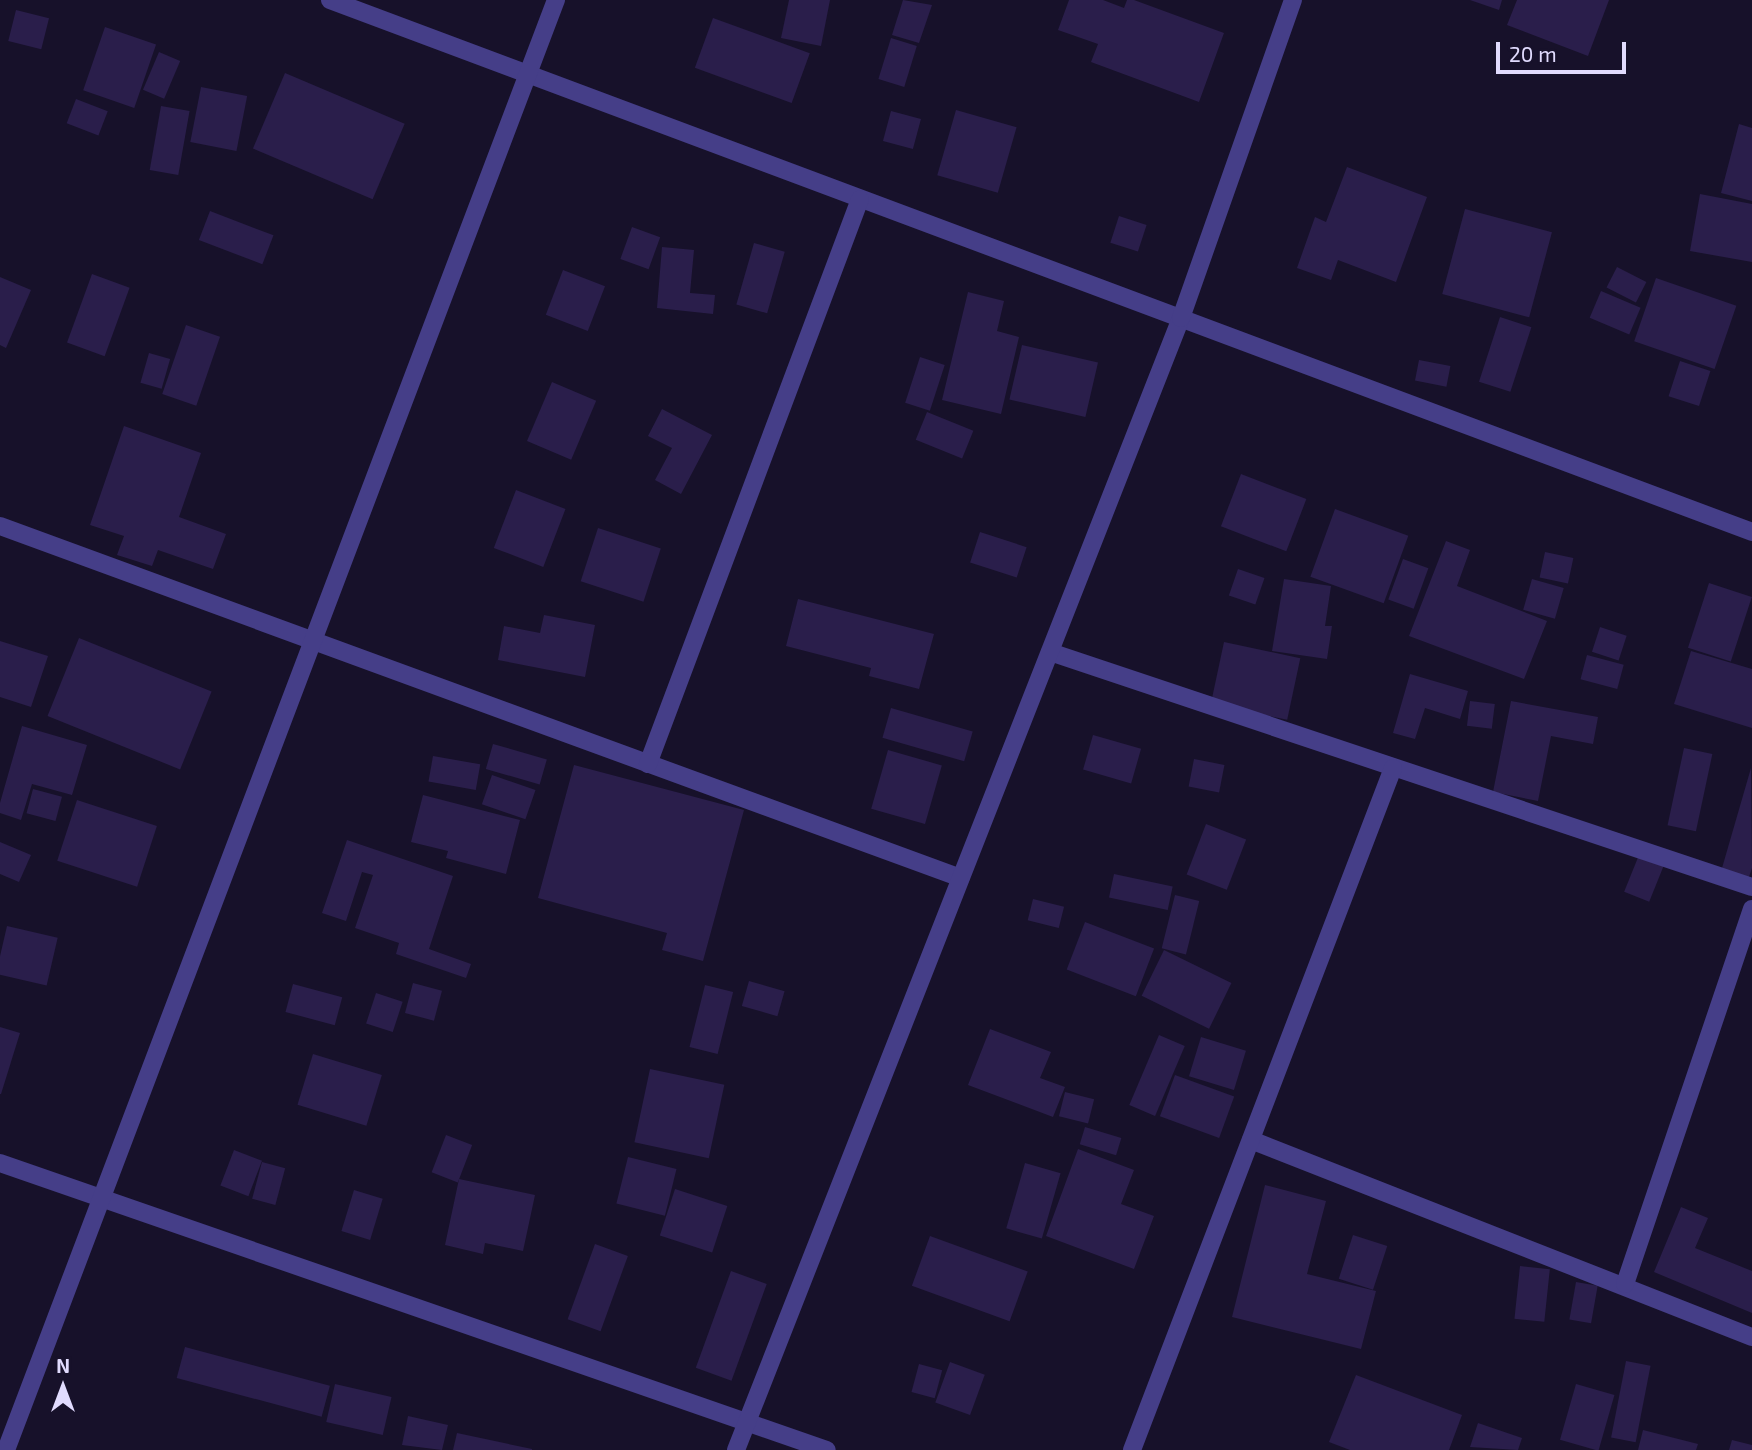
<!DOCTYPE html>
<style>
body{margin:0}
#map{position:relative;width:1752px;height:1450px;overflow:hidden;background:#17112a;font-family:"Exo 2",sans-serif}
div>[style]{position:absolute}
.building>*{inset:0;background:#2a1e4b;transform-origin:0 0}
.minor>*{height:18px;margin:-9px;padding:0 9px;transform-origin:9px;border-radius:9px;background:#453e88}
span{translate:-50% -50%;white-space:nowrap;text-align:center;line-height:1.15;-webkit-text-stroke:5px #17112a;paint-order:stroke}
.north{position:absolute;left:28px;top:1352px;width:70px;height:70px;-webkit-text-stroke:5px #17112a;paint-order:stroke;rotate:0deg;font-size:19px;font-weight:700;line-height:28px;text-align:center;color:#e1dbfe}
.north::after{content:'';display:block;margin:auto;width:24px;height:32px;background:#e1dbfe;clip-path:polygon(50% 0,100% 100%,50% 72%,0 100%)}
.scale{position:absolute;left:1496px;top:42px;width:130px;height:32px;box-sizing:border-box;border:4px solid #e1dbfe;border-top:0;padding-left:9px;font-size:21px;line-height:24px;white-space:nowrap;color:#e1dbfe;-webkit-text-stroke:5px #17112a;paint-order:stroke}
</style>
<div id="map">
<div class="building">
<i style="clip-path:polygon(789px 0,830px 0,821px 46px,781px 38px)"></i>
<i style="clip-path:polygon(903px 0,932px 5px,919px 43px,892px 35px)"></i>
<i style="clip-path:polygon(1069px 0,1103px 0,1124px 8px,1127px 0,1134px 0,1224px 33px,1199px 102px,1091px 62px,1098px 44px,1058px 30px)"></i>
<i style="clip-path:polygon(1470px 0,1502px 0,1499px 10px)"></i>
<i style="clip-path:polygon(1517px 0,1609px 0,1588px 56px,1507px 25px)"></i>
<i style="left:16px;top:10px;width:34px;height:32px;rotate:14deg"></i>
<i style="left:713px;top:18px;width:103px;height:53px;rotate:20deg"></i>
<i style="left:105px;top:27px;width:54px;height:67px;rotate:19deg"></i>
<i style="left:891px;top:38px;width:27px;height:43px;rotate:17deg"></i>
<i style="left:159px;top:52px;width:23px;height:41px;rotate:23deg"></i>
<i style="left:285px;top:73px;width:130px;height:82px;rotate:23deg"></i>
<i style="left:201px;top:87px;width:47px;height:56px;rotate:11deg"></i>
<i style="left:76px;top:99px;width:34px;height:26px;rotate:21deg"></i>
<i style="left:161px;top:106px;width:29px;height:65px;rotate:10deg"></i>
<i style="left:956px;top:110px;width:63px;height:68px;rotate:16deg"></i>
<i style="left:891px;top:111px;width:31px;height:31px;rotate:15deg"></i>
<i style="clip-path:polygon(1739px 124px,1752px 128px,1752px 201px,1721px 193px)"></i>
<i style="clip-path:polygon(1347px 167px,1427px 197px,1396px 282px,1338px 260px,1331px 280px,1297px 268px,1315px 217px,1326px 222px)"></i>
<i style="clip-path:polygon(1700px 194px,1752px 204px,1752px 262px,1690px 251px)"></i>
<i style="left:1465px;top:209px;width:90px;height:88px;rotate:15deg"></i>
<i style="left:210px;top:211px;width:68px;height:31px;rotate:21deg"></i>
<i style="left:1119px;top:216px;width:29px;height:28px;rotate:18deg"></i>
<i style="left:632px;top:227px;width:30px;height:34px;rotate:20deg"></i>
<i style="left:754px;top:243px;width:32px;height:64px;rotate:16deg"></i>
<i style="clip-path:polygon(662px 247px,694px 250px,690px 293px,715px 295px,713px 314px,657px 308px)"></i>
<i style="left:1617px;top:267px;width:33px;height:23px;rotate:27deg"></i>
<i style="left:563px;top:270px;width:45px;height:48px;rotate:21deg"></i>
<i style="left:92px;top:274px;width:40px;height:73px;rotate:20deg"></i>
<i style="clip-path:polygon(0 277px,31px 290px,6px 348px,0 345px)"></i>
<i style="left:1656px;top:278px;width:85px;height:67px;rotate:19deg"></i>
<i style="left:1601px;top:291px;width:43px;height:29px;rotate:23deg"></i>
<i style="clip-path:polygon(968px 292px,1004px 301px,997px 331px,1019px 337px,1001px 414px,942px 400px)"></i>
<i style="left:1500px;top:317px;width:33px;height:68px;rotate:18deg"></i>
<i style="left:186px;top:325px;width:36px;height:73px;rotate:19deg"></i>
<i style="left:1022px;top:345px;width:78px;height:56px;rotate:13deg"></i>
<i style="left:149px;top:353px;width:22px;height:31px;rotate:16deg"></i>
<i style="left:920px;top:357px;width:26px;height:48px;rotate:18deg"></i>
<i style="left:1419px;top:360px;width:32px;height:21px;rotate:11deg"></i>
<i style="left:1680px;top:361px;width:32px;height:37px;rotate:18deg"></i>
<i style="left:552px;top:382px;width:48px;height:64px;rotate:23deg"></i>
<i style="clip-path:polygon(662px 409px,712px 435px,681px 494px,655px 480px,672px 448px,648px 436px)"></i>
<i style="left:927px;top:412px;width:50px;height:30px;rotate:22deg"></i>
<i style="clip-path:polygon(124px 426px,201px 453px,179px 517px,226px 534px,213px 569px,158px 550px,152px 566px,117px 555px,124px 536px,90px 525px)"></i>
<i style="left:1241px;top:474px;width:70px;height:56px;rotate:21deg"></i>
<i style="left:516px;top:490px;width:53px;height:62px;rotate:21deg"></i>
<i style="left:1335px;top:509px;width:78px;height:72px;rotate:20deg"></i>
<i style="left:598px;top:528px;width:66px;height:56px;rotate:18deg"></i>
<i style="left:980px;top:532px;width:49px;height:32px;rotate:18deg"></i>
<i style="clip-path:polygon(1446px 541px,1470px 550px,1457px 586px,1547px 621px,1524px 679px,1409px 636px)"></i>
<i style="left:1545px;top:552px;width:29px;height:26px;rotate:12deg"></i>
<i style="left:1403px;top:559px;width:27px;height:43px;rotate:20deg"></i>
<i style="left:1238px;top:569px;width:28px;height:28px;rotate:19deg"></i>
<i style="clip-path:polygon(1284px 579px,1331px 586px,1325px 626px,1332px 626px,1327px 659px,1272px 651px)"></i>
<i style="left:1532px;top:579px;width:33px;height:32px;rotate:16deg"></i>
<i style="left:1709px;top:583px;width:45px;height:68px;rotate:18deg"></i>
<i style="clip-path:polygon(798px 599px,934px 634px,919px 689px,869px 676px,871px 668px,786px 646px)"></i>
<i style="clip-path:polygon(544px 615px,595px 625px,585px 677px,498px 660px,504px 626px,540px 633px)"></i>
<i style="left:1600px;top:627px;width:28px;height:26px;rotate:18deg"></i>
<i style="left:79px;top:638px;width:143px;height:84px;rotate:22deg"></i>
<i style="clip-path:polygon(0 641px,48px 656px,31px 707px,0 697px)"></i>
<i style="left:1224px;top:642px;width:78px;height:63px;rotate:12deg"></i>
<i style="clip-path:polygon(1691px 651px,1752px 669px,1752px 728px,1674px 704px)"></i>
<i style="left:1587px;top:655px;width:38px;height:25px;rotate:15deg"></i>
<i style="clip-path:polygon(1410px 674px,1468px 691px,1460px 719px,1425px 708px,1415px 739px,1393px 733px)"></i>
<i style="left:1470px;top:701px;width:25px;height:25px;rotate:7deg"></i>
<i style="clip-path:polygon(1511px 701px,1598px 717px,1593px 744px,1551px 736px,1538px 801px,1493px 792px)"></i>
<i style="left:891px;top:708px;width:85px;height:31px;rotate:16deg"></i>
<i style="clip-path:polygon(22px 726px,87px 745px,72px 795px,32px 784px,21px 820px,0 813px,0 803px)"></i>
<i style="left:1093px;top:735px;width:50px;height:36px;rotate:16deg"></i>
<i style="left:493px;top:744px;width:56px;height:26px;rotate:16deg"></i>
<i style="left:1684px;top:748px;width:29px;height:79px;rotate:12deg"></i>
<i style="left:888px;top:750px;width:56px;height:61px;rotate:16deg"></i>
<i style="left:433px;top:756px;width:48px;height:26px;rotate:10deg"></i>
<i style="left:1194px;top:759px;width:31px;height:28px;rotate:11deg"></i>
<i style="clip-path:polygon(574px 765px,744px 810px,703px 961px,662px 950px,667px 933px,538px 898px)"></i>
<i style="clip-path:polygon(1751px 768px,1752px 868px,1747px 883px,1720px 875px)"></i>
<i style="left:492px;top:775px;width:46px;height:31px;rotate:19deg"></i>
<i style="left:33px;top:789px;width:30px;height:25px;rotate:15deg"></i>
<i style="clip-path:polygon(423px 795px,520px 820px,506px 874px,446px 858px,448px 851px,411px 842px)"></i>
<i style="left:77px;top:800px;width:84px;height:64px;rotate:18deg"></i>
<i style="left:1206px;top:824px;width:43px;height:54px;rotate:21deg"></i>
<i style="clip-path:polygon(347px 840px,453px 876px,429px 949px,471px 964px,466px 978px,396px 954px,399px 943px,355px 928px,373px 875px,362px 872px,346px 921px,322px 913px)"></i>
<i style="clip-path:polygon(0 842px,31px 855px,19px 882px,0 874px)"></i>
<i style="left:1641px;top:850px;width:27px;height:45px;rotate:22deg"></i>
<i style="left:1114px;top:874px;width:60px;height:24px;rotate:12deg"></i>
<i style="left:1175px;top:895px;width:25px;height:55px;rotate:14deg"></i>
<i style="left:1033px;top:899px;width:32px;height:22px;rotate:14deg"></i>
<i style="left:1085px;top:922px;width:74px;height:51px;rotate:21deg"></i>
<i style="left:7px;top:926px;width:52px;height:49px;rotate:13deg"></i>
<i style="left:1164px;top:950px;width:75px;height:51px;rotate:26deg"></i>
<i style="left:749px;top:981px;width:37px;height:26px;rotate:16deg"></i>
<i style="left:413px;top:983px;width:30px;height:31px;rotate:15deg"></i>
<i style="left:293px;top:984px;width:51px;height:29px;rotate:15deg"></i>
<i style="left:705px;top:985px;width:29px;height:64px;rotate:14deg"></i>
<i style="left:376px;top:993px;width:28px;height:32px;rotate:18deg"></i>
<i style="clip-path:polygon(0 1027px,20px 1033px,1px 1094px,0 1094px)"></i>
<i style="clip-path:polygon(990px 1029px,1051px 1052px,1040px 1078px,1065px 1087px,1053px 1117px,968px 1085px)"></i>
<i style="left:1159px;top:1035px;width:28px;height:76px;rotate:23deg"></i>
<i style="left:1201px;top:1037px;width:47px;height:41px;rotate:17deg"></i>
<i style="left:313px;top:1054px;width:72px;height:53px;rotate:17deg"></i>
<i style="left:650px;top:1069px;width:76px;height:75px;rotate:12deg"></i>
<i style="left:1175px;top:1075px;width:63px;height:44px;rotate:20deg"></i>
<i style="left:1065px;top:1092px;width:30px;height:25px;rotate:14deg"></i>
<i style="left:1085px;top:1127px;width:38px;height:18px;rotate:17deg"></i>
<i style="left:446px;top:1135px;width:28px;height:40px;rotate:21deg"></i>
<i style="clip-path:polygon(1078px 1149px,1134px 1170px,1121px 1204px,1154px 1216px,1134px 1269px,1046px 1236px)"></i>
<i style="left:234px;top:1150px;width:30px;height:38px;rotate:21deg"></i>
<i style="left:628px;top:1157px;width:50px;height:48px;rotate:14deg"></i>
<i style="left:262px;top:1162px;width:24px;height:38px;rotate:15deg"></i>
<i style="left:1025px;top:1163px;width:37px;height:68px;rotate:16deg"></i>
<i style="clip-path:polygon(459px 1179px,535px 1195px,523px 1251px,485px 1243px,483px 1254px,445px 1245px)"></i>
<i style="clip-path:polygon(1265px 1185px,1326px 1201px,1307px 1274px,1376px 1291px,1361px 1349px,1232px 1317px)"></i>
<i style="left:675px;top:1189px;width:55px;height:49px;rotate:18deg"></i>
<i style="left:354px;top:1190px;width:30px;height:43px;rotate:17deg"></i>
<i style="clip-path:polygon(1681px 1207px,1708px 1218px,1695px 1248px,1752px 1271px,1752px 1313px,1654px 1272px)"></i>
<i style="left:1353px;top:1235px;width:36px;height:46px;rotate:18deg"></i>
<i style="left:930px;top:1236px;width:104px;height:53px;rotate:20deg"></i>
<i style="left:595px;top:1244px;width:35px;height:80px;rotate:20deg"></i>
<i style="left:1520px;top:1266px;width:30px;height:53px;rotate:6deg"></i>
<i style="left:731px;top:1271px;width:38px;height:103px;rotate:20deg"></i>
<i style="left:1576px;top:1282px;width:22px;height:38px;rotate:10deg"></i>
<i style="left:185px;top:1347px;width:150px;height:32px;rotate:15deg"></i>
<i style="left:1626px;top:1361px;width:25px;height:78px;rotate:11deg"></i>
<i style="left:950px;top:1362px;width:37px;height:43px;rotate:20deg"></i>
<i style="left:919px;top:1364px;width:24px;height:29px;rotate:15deg"></i>
<i style="clip-path:polygon(1356px 1375px,1462px 1415px,1449px 1450px,1350px 1450px,1329px 1442px)"></i>
<i style="left:335px;top:1384px;width:58px;height:39px;rotate:13deg"></i>
<i style="left:1576px;top:1384px;width:40px;height:58px;rotate:16deg"></i>
<i style="clip-path:polygon(408px 1416px,448px 1425px,442px 1450px,402px 1445px)"></i>
<i style="clip-path:polygon(1478px 1423px,1522px 1438px,1518px 1450px,1470px 1447px)"></i>
<i style="clip-path:polygon(1643px 1430px,1698px 1444px,1696px 1450px,1638px 1450px)"></i>
<i style="clip-path:polygon(457px 1433px,532px 1449px,532px 1450px,453px 1450px)"></i>
<i style="clip-path:polygon(1732px 1440px,1752px 1445px,1752px 1450px,1729px 1450px)"></i>
</div>
<div class="minor">
<i style="left:330px;top:0;width:1518px;rotate:20.51deg"></i>
<i style="left:0;top:526px;width:1023px;rotate:20.12deg"></i>
<i style="left:1050px;top:652px;width:740px;rotate:18.51deg"></i>
<i style="left:648px;top:764px;width:603px;rotate:-69.43deg"></i>
<i style="left:1251px;top:1140px;width:538px;rotate:21.47deg"></i>
<i style="left:0;top:1163px;width:875px;rotate:19.14deg"></i>
<i style="left:1625px;top:1284px;width:396px;rotate:-71.3deg"></i>
<i style="left:6px;top:1450px;width:1551px;rotate:-69.23deg"></i>
<i style="left:736px;top:1450px;width:1216px;rotate:-68.54deg"></i>
<i style="left:1181px;top:318px;width:337px;rotate:-70.6deg"></i>
<i style="left:1132px;top:1450px;width:730px;rotate:-69.06deg"></i>
</div>
<div class="north">N</div>
<div class="scale">20 m</div>
</div>
